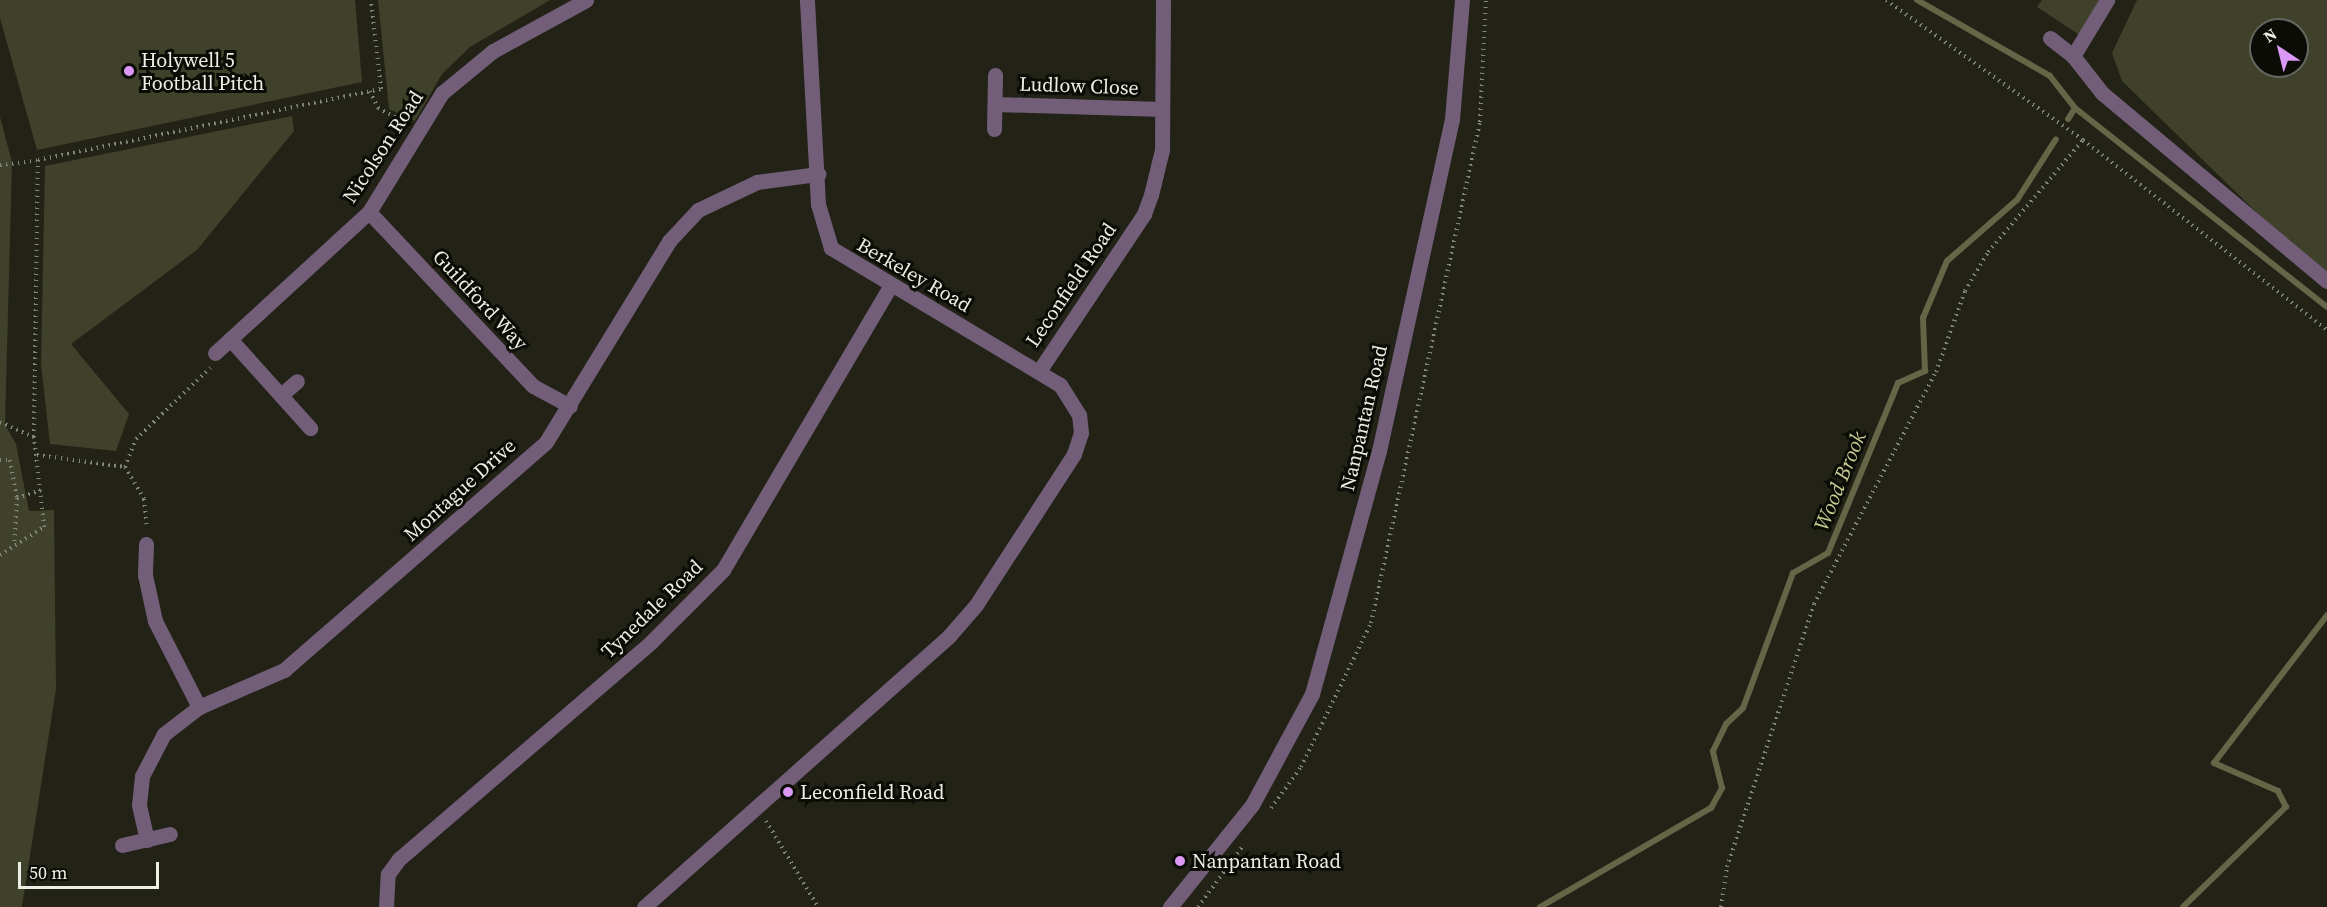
<!DOCTYPE html>
<style>
body{margin:0}
#map{position:relative;width:2327px;height:907px;overflow:hidden;background:#222316;font-family:"Source Serif 4",serif}
div>[style]{position:absolute}
.green>*{inset:0;background:#3f412a}
.stream>*{height:6px;margin:-3px;padding:0 3px;transform-origin:3px;border-radius:3px;background:#646647}
.path>*{height:4px;margin-top:-2px;transform-origin:0;background:repeating-linear-gradient(90deg,#84857a 0 1.5px,transparent 0 6px)}
.minor>*{height:15px;margin:-7.5px;padding:0 7.5px;transform-origin:7.5px;border-radius:7.5px;background:#725e79}
.dots>*{width:16px;height:16px;translate:-50% -50%;box-sizing:border-box;border:3px solid #0b0c06;border-radius:50%}
span{translate:-50% -50%;white-space:nowrap;text-align:center;line-height:1.15;-webkit-text-stroke:6px #0b0c06;paint-order:stroke}
.poi-label{font-size:20px;color:#edeee5}
.left{translate:0 -50%;text-align:left}
.street-label{font-size:20px;color:#edeee5}
.water-label{font-size:21px;color:#c9cd93;font-style:italic}
.north{position:absolute;left:2249px;top:18px;width:60px;height:60px;box-sizing:border-box;background:#0b0c06;border:2px solid #65665f;border-radius:50%;rotate:325deg;font-size:16px;font-weight:700;line-height:24px;text-align:center;color:#edeee5}
.north::after{content:'';display:block;margin:auto;width:21px;height:27px;background:#db99f5;clip-path:polygon(50% 0,100% 100%,50% 72%,0 100%)}
.scale{position:absolute;left:18px;top:862px;width:141px;height:27px;box-sizing:border-box;border:3px solid #edeee5;border-top:0;padding-left:8px;font-size:18px;line-height:21px;white-space:nowrap;color:#edeee5;-webkit-text-stroke:4px #0b0c06;paint-order:stroke}
</style>
<div id="map">
<div class="green">
<i style="clip-path:polygon(0 0,355px 0,362px 82px,37px 150px,0 18px)"></i>
<i style="clip-path:polygon(378px 0,550px 0,470px 47px,442px 74px,415px 121px,389px 109px)"></i>
<i style="clip-path:polygon(2042px 0,2104px 0,2081px 36px,2037px 7px)"></i>
<i style="clip-path:polygon(evenodd,2137px 0,2327px 0,2327px 281px,2122px 81px,2112px 53px,2137px 0,2261px 30px,2297px 30px,2297px 66px,2261px 66px,2261px 30px)"></i>
<i style="clip-path:polygon(292px 116px,294px 131px,197px 250px,71px 344px,129px 414px,116px 451px,50px 444px,41px 364px,45px 166px)"></i>
<i style="clip-path:polygon(0 117px,12px 162px,5px 425px,16px 444px,29px 511px,54px 510px,56px 689px,22px 907px,0 907px)"></i>
</div>
<div class="stream">
<i style="left:1917px;top:0;width:153px;rotate:29.7deg"></i>
<i style="left:2050px;top:76px;width:41px;rotate:52deg"></i>
<i style="left:2075px;top:108px;width:13px;rotate:122deg"></i>
<i style="left:2075px;top:108px;width:321px;rotate:38.3deg"></i>
<i style="left:1540px;top:907px;width:198px;rotate:-30.1deg"></i>
<i style="left:1711px;top:808px;width:23px;rotate:-61deg"></i>
<i style="left:1722px;top:788px;width:38px;rotate:-104deg"></i>
<i style="left:1713px;top:751px;width:30px;rotate:-64deg"></i>
<i style="left:1726px;top:724px;width:23px;rotate:-43deg"></i>
<i style="left:1743px;top:708px;width:144px;rotate:-69.7deg"></i>
<i style="left:1793px;top:573px;width:40px;rotate:-29.7deg"></i>
<i style="left:1828px;top:553px;width:184px;rotate:-67.6deg"></i>
<i style="left:1898px;top:383px;width:30px;rotate:-24deg"></i>
<i style="left:1925px;top:371px;width:53px;rotate:-92.2deg"></i>
<i style="left:1923px;top:318px;width:62px;rotate:-67.2deg"></i>
<i style="left:1947px;top:261px;width:93px;rotate:-41.1deg"></i>
<i style="left:2017px;top:200px;width:72px;rotate:-57.4deg"></i>
<i style="left:2183px;top:907px;width:144px;rotate:-44.2deg"></i>
<i style="left:2286px;top:807px;width:18px;rotate:-117deg"></i>
<i style="left:2278px;top:791px;width:70px;rotate:-156.4deg"></i>
<i style="left:2214px;top:763px;width:186px;rotate:-52.6deg"></i>
</div>
<div class="path">
<i style="left:1886px;top:0;width:242px;rotate:35.4deg"></i>
<i style="left:2083px;top:140px;width:309px;rotate:37.9deg"></i>
<i style="left:370px;top:91px;width:19px;rotate:65deg"></i>
<i style="left:378px;top:108px;width:32px;rotate:28deg"></i>
<i style="left:0;top:165px;width:38px;rotate:-7deg"></i>
<i style="left:0;top:422px;width:37px;rotate:24deg"></i>
<i style="left:37px;top:455px;width:89px;rotate:7.8deg"></i>
<i style="left:125px;top:467px;width:37px;rotate:59deg"></i>
<i style="left:144px;top:499px;width:29px;rotate:84deg"></i>
<i style="left:0;top:460px;width:10px"></i>
<i style="left:10px;top:460px;width:39px;rotate:80deg"></i>
<i style="left:17px;top:498px;width:48px;rotate:93.6deg"></i>
<i style="left:125px;top:467px;width:30px;rotate:-69deg"></i>
<i style="left:136px;top:439px;width:103px;rotate:-43.8deg"></i>
<i style="left:17px;top:498px;width:25px;rotate:-18deg"></i>
<i style="left:0;top:555px;width:52px;rotate:-32.5deg"></i>
<i style="left:44px;top:527px;width:91px;rotate:-96.3deg"></i>
<i style="left:34px;top:437px;width:277px;rotate:-89.2deg"></i>
<i style="left:38px;top:160px;width:350px;rotate:-11.7deg"></i>
<i style="left:381px;top:89px;width:90px;rotate:-96.4deg"></i>
<i style="left:1271px;top:808px;width:51px;rotate:-53.8deg"></i>
<i style="left:1301px;top:767px;width:160px;rotate:-64.1deg"></i>
<i style="left:1371px;top:623px;width:513px;rotate:-77.73deg"></i>
<i style="left:1480px;top:122px;width:122px;rotate:-87.2deg"></i>
<i style="left:766px;top:821px;width:100px;rotate:58.8deg"></i>
<i style="left:1198px;top:907px;width:74px;rotate:-53.7deg"></i>
<i style="left:1721px;top:907px;width:40px;rotate:-81.5deg"></i>
<i style="left:1727px;top:867px;width:277px;rotate:-71.7deg"></i>
<i style="left:1814px;top:604px;width:262px;rotate:-62.3deg"></i>
<i style="left:1936px;top:372px;width:86px;rotate:-70.3deg"></i>
<i style="left:1965px;top:291px;width:45px;rotate:-59.5deg"></i>
<i style="left:1988px;top:252px;width:147px;rotate:-49.7deg"></i>
</div>
<div class="minor">
<i style="left:2050px;top:38px;width:29px;rotate:38deg"></i>
<i style="left:2073px;top:56px;width:47px;rotate:51.9deg"></i>
<i style="left:2102px;top:93px;width:293px;rotate:39.9deg"></i>
<i style="left:2073px;top:56px;width:66px;rotate:-58.7deg"></i>
<i style="left:995px;top:104px;width:167px;rotate:1.7deg"></i>
<i style="left:994px;top:129px;width:54px;rotate:-88.9deg"></i>
<i style="left:369px;top:212px;width:239px;rotate:46.7deg"></i>
<i style="left:533px;top:386px;width:42px;rotate:28.4deg"></i>
<i style="left:230px;top:339px;width:120px;rotate:48deg"></i>
<i style="left:215px;top:353px;width:209px;rotate:-42.5deg"></i>
<i style="left:369px;top:212px;width:140px;rotate:-58.5deg"></i>
<i style="left:442px;top:93px;width:66px;rotate:-39.5deg"></i>
<i style="left:493px;top:51px;width:106px;rotate:-28.7deg"></i>
<i style="left:1039px;top:371px;width:189px;rotate:-56.2deg"></i>
<i style="left:1144px;top:214px;width:20px;rotate:-70deg"></i>
<i style="left:1151px;top:195px;width:46px;rotate:-76.3deg"></i>
<i style="left:1162px;top:150px;width:150px;rotate:-89.6deg"></i>
<i style="left:281px;top:395px;width:21px;rotate:-41deg"></i>
<i style="left:146px;top:544px;width:31px;rotate:92deg"></i>
<i style="left:145px;top:575px;width:47px;rotate:77.7deg"></i>
<i style="left:155px;top:621px;width:97px;rotate:62.9deg"></i>
<i style="left:147px;top:840px;width:36px;rotate:-103deg"></i>
<i style="left:139px;top:805px;width:29px;rotate:-84deg"></i>
<i style="left:142px;top:776px;width:47px;rotate:-62.4deg"></i>
<i style="left:164px;top:734px;width:44px;rotate:-37.6deg"></i>
<i style="left:199px;top:707px;width:93px;rotate:-23.5deg"></i>
<i style="left:284px;top:670px;width:347px;rotate:-41deg"></i>
<i style="left:546px;top:442px;width:236px;rotate:-58.5deg"></i>
<i style="left:669px;top:241px;width:42px;rotate:-46.9deg"></i>
<i style="left:698px;top:210px;width:65px;rotate:-25.4deg"></i>
<i style="left:757px;top:182px;width:62px;rotate:-7.5deg"></i>
<i style="left:122px;top:845px;width:49px;rotate:-12.9deg"></i>
<i style="left:386px;top:907px;width:33px;rotate:-87deg"></i>
<i style="left:388px;top:874px;width:19px;rotate:-54deg"></i>
<i style="left:399px;top:859px;width:333px;rotate:-40.7deg"></i>
<i style="left:651px;top:642px;width:102px;rotate:-45deg"></i>
<i style="left:723px;top:570px;width:329px;rotate:-59.5deg"></i>
<i style="left:644px;top:907px;width:408px;rotate:-41.6deg"></i>
<i style="left:949px;top:636px;width:41px;rotate:-48.9deg"></i>
<i style="left:976px;top:605px;width:180px;rotate:-57deg"></i>
<i style="left:1074px;top:454px;width:22px;rotate:-72deg"></i>
<i style="left:1081px;top:433px;width:18px;rotate:-96deg"></i>
<i style="left:1079px;top:415px;width:36px;rotate:-122deg"></i>
<i style="left:1060px;top:385px;width:267px;rotate:-149.1deg"></i>
<i style="left:831px;top:248px;width:46px;rotate:-106.5deg"></i>
<i style="left:818px;top:204px;width:204px;rotate:-93.1deg"></i>
<i style="left:1170px;top:907px;width:131px;rotate:-51.2deg"></i>
<i style="left:1252px;top:805px;width:126px;rotate:-61.6deg"></i>
<i style="left:1312px;top:694px;width:252px;rotate:-74.6deg"></i>
<i style="left:1379px;top:451px;width:340px;rotate:-77.6deg"></i>
<i style="left:1452px;top:119px;width:119px;rotate:-85.2deg"></i>
</div>
<div class="dots">
<i style="left:129px;top:71px;background:#db99f5"></i>
<i style="left:788px;top:792px;background:#db99f5"></i>
<i style="left:1180px;top:861px;background:#db99f5"></i>
</div>
<div class="poi-label">
<span class="left" style="left:141px;top:72px">Holywell 5<br>Football Pitch</span>
<span class="left" style="left:800px;top:792px">Leconfield Road</span>
<span class="left" style="left:1192px;top:861px">Nanpantan Road</span>
</div>
<div class="street-label">
<span style="left:1079px;top:86px;rotate:2deg">Ludlow Close</span>
<span style="left:383px;top:147px;rotate:-57deg">Nicolson Road</span>
<span style="left:914px;top:275px;rotate:30deg">Berkeley Road</span>
<span style="left:1071px;top:285px;rotate:-56deg">Leconfield Road</span>
<span style="left:480px;top:300px;rotate:47deg">Guildford Way</span>
<span style="left:1364px;top:418px;rotate:-77deg">Nanpantan Road</span>
<span style="left:460px;top:490px;rotate:-42deg">Montague Drive</span>
<span style="left:652px;top:609px;rotate:-44deg">Tynedale Road</span>
</div>
<div class="water-label">
<span style="left:1840px;top:481px;rotate:-68deg">Wood Brook</span>
</div>
<div class="north">N</div>
<div class="scale">50 m</div>
</div>
